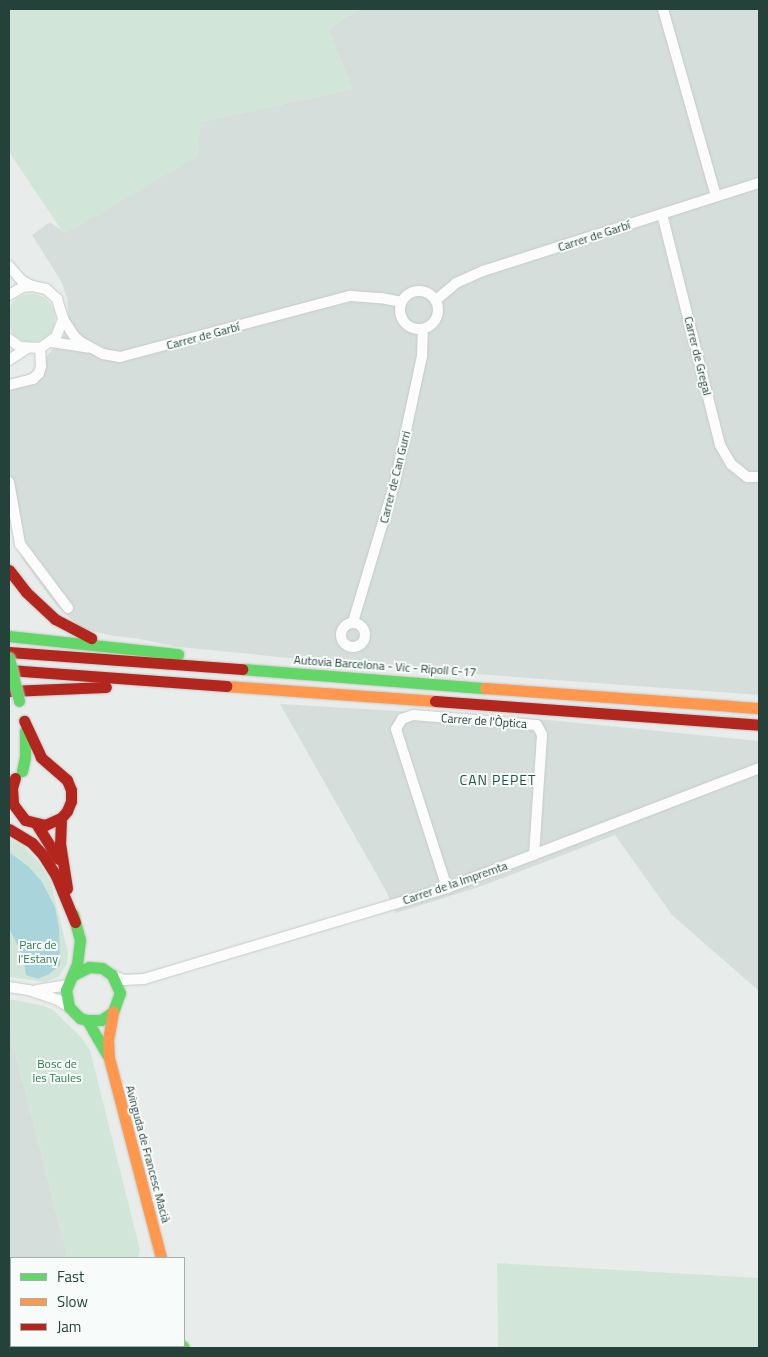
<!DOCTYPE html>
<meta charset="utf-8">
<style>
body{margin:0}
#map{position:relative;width:768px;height:1357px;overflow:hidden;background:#e8edeb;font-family:"Titillium Web",sans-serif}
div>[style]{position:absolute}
.built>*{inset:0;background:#d6dedb}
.green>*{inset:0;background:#d1e6d8;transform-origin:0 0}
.round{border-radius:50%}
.water>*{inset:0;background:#a9d4db}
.roads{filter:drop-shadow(0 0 1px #c5cac8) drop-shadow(0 0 1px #c5cac8)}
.street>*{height:10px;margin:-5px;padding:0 5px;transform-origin:5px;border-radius:5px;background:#fcfcfc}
.street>.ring{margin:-5px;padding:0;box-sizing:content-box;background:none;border:10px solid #fcfcfc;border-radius:50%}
.fast>*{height:11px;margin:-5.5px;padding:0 5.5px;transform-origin:5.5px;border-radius:5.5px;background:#63d668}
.slow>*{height:11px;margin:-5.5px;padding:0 5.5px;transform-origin:5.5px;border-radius:5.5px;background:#ff974d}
.jam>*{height:11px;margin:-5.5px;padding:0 5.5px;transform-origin:5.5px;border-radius:5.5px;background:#b3261e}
.bridges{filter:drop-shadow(0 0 1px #c3ccc9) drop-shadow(0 0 1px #c3ccc9)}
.fast-bridge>*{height:11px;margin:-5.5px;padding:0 5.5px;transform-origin:5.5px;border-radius:5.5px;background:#63d668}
span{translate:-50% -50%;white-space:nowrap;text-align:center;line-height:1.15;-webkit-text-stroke:4px #f7fbf9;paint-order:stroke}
.street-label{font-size:12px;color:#24423a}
.park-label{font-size:12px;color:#2d7a4b}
.neighbourhood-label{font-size:14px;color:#1f5548;letter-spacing:1px}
.frame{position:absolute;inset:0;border:10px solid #24423a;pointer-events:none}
.legend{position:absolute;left:10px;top:1257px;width:175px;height:90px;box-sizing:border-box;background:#f7fbf9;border:1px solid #a3b1ad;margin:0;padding:6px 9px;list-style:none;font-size:15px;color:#24423a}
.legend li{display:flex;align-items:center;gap:10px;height:25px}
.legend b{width:25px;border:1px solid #a3b1ad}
</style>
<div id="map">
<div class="built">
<i style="clip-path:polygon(358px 9px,759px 9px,759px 695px,381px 667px,179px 647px,134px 638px,114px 636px,82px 629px,56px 605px,22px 559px,9px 519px,9px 379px,33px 373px,36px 368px,37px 359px,47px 356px,64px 335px,69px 321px,67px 298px,61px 281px,32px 235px,50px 222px,65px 233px,201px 122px,352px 89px,328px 29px)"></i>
<i style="clip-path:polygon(280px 704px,549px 720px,759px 741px,759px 991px,672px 915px,615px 835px,479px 887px,396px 913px,386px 891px)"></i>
<i style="clip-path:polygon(9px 1028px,68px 1258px,11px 1258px,11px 1346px,63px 1346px,64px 1348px,9px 1348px)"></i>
</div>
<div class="green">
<i style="clip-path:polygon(9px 9px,358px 9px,328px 29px,352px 89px,201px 122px,198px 156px,64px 234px,9px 152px)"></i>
<i class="round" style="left:7px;top:294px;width:48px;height:48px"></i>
<i style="clip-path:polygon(9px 839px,23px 846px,40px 864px,51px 883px,68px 953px,67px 964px,58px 977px,45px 982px,9px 977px)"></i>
<i style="clip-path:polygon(9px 999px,44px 1006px,53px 1010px,81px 1037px,90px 1050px,140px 1250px,138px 1258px,68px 1258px,9px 1028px)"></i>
<i style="clip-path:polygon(497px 1263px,759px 1278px,759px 1348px,498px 1348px)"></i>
<i style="left:63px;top:1346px;width:101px;height:2px"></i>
</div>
<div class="water">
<i style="clip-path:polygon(9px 852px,29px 867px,42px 882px,55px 907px,59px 928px,60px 965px,49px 974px,38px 979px,26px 975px,23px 956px,9px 928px)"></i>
</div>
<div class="roads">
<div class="street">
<i style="left:663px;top:9px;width:194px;rotate:74.2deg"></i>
<i style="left:662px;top:214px;width:238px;rotate:75.9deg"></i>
<i style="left:720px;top:445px;width:22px;rotate:60deg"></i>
<i style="left:731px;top:464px;width:21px;rotate:39deg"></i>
<i style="left:747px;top:477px;width:12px"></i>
<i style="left:9px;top:266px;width:20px;rotate:49deg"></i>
<i style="left:22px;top:281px;width:11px;rotate:27deg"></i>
<i class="ring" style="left:400px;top:291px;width:28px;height:28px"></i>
<i style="left:9px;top:295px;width:16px;rotate:-30deg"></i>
<i style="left:23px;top:287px;width:9px;rotate:-6deg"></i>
<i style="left:32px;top:286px;width:14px;rotate:12deg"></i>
<i style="left:46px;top:289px;width:15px;rotate:42deg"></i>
<i style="left:57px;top:299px;width:21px;rotate:73deg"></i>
<i style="left:63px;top:319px;width:19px;rotate:111deg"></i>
<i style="left:56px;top:337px;width:19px;rotate:145deg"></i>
<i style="left:40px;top:348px;width:20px;rotate:-177deg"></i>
<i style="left:20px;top:347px;width:14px;rotate:-144deg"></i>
<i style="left:436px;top:300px;width:26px;rotate:-40deg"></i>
<i style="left:456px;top:283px;width:30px;rotate:-24deg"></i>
<i style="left:483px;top:271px;width:290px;rotate:-17.7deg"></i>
<i style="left:63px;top:319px;width:20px;rotate:57deg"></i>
<i style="left:74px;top:336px;width:9px;rotate:41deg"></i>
<i style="left:81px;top:342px;width:25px;rotate:29deg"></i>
<i style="left:103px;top:354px;width:17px;rotate:10deg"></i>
<i style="left:120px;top:357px;width:238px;rotate:-14.9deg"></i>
<i style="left:350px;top:296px;width:31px;rotate:4deg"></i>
<i style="left:381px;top:298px;width:21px;rotate:11deg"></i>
<i style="left:52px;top:342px;width:36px;rotate:9deg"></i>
<i style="left:9px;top:360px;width:20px;rotate:-33deg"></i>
<i style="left:9px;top:385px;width:25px;rotate:-14deg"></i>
<i style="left:33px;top:379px;width:8px;rotate:-45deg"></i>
<i style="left:39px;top:373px;width:7px;rotate:-74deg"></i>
<i style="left:41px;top:366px;width:18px;rotate:-93deg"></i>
<i style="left:9px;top:482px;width:63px;rotate:79.9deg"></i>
<i style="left:20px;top:544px;width:80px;rotate:53.1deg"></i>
<i style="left:353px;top:622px;width:146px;rotate:-73.3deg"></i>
<i style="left:395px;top:482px;width:129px;rotate:-77.9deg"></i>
<i style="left:422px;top:356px;width:27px;rotate:-88deg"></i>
<i class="ring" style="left:341px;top:623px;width:14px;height:14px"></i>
<i style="left:447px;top:888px;width:167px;rotate:-107.8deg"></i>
<i style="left:396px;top:729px;width:12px;rotate:-59deg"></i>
<i style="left:402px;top:719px;width:12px;rotate:-20deg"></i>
<i style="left:413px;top:715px;width:124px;rotate:4.6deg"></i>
<i style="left:537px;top:725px;width:11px;rotate:63deg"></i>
<i style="left:542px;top:735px;width:120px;rotate:93.8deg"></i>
<i style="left:112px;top:975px;width:13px;rotate:23deg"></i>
<i style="left:124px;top:980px;width:20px;rotate:-3deg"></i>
<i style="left:144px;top:979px;width:316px;rotate:-16.7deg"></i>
<i style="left:447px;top:888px;width:334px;rotate:-21deg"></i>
<i style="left:9px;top:987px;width:20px;rotate:9deg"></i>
<i style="left:29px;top:990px;width:31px;rotate:19deg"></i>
<i style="left:58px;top:1000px;width:13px;rotate:32deg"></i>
<i style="left:37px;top:990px;width:30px;rotate:-9deg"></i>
<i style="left:9px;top:1268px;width:2px;rotate:27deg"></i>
</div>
<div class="fast">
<i style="left:9px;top:636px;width:170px;rotate:6.1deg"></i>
<i style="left:242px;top:669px;width:244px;rotate:4.5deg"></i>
<i style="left:22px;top:771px;width:14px;rotate:-78deg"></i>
<i style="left:25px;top:757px;width:26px;rotate:-90deg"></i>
<i style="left:73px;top:914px;width:27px;rotate:75deg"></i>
<i style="left:80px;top:940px;width:24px;rotate:97deg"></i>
<i style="left:77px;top:964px;width:28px;rotate:113deg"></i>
<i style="left:66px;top:990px;width:17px;rotate:80deg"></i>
<i style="left:69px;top:1007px;width:16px;rotate:45deg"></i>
<i style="left:80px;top:1018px;width:7px;rotate:16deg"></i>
<i style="left:87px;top:1020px;width:14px"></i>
<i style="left:101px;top:1020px;width:14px;rotate:-34deg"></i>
<i style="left:113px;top:1012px;width:20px;rotate:-70deg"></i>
<i style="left:120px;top:993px;width:20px;rotate:-114deg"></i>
<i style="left:112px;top:975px;width:12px;rotate:-145deg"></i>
<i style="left:102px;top:968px;width:13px;rotate:-176deg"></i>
<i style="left:89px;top:967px;width:18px;rotate:153deg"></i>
<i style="left:87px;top:1020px;width:39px;rotate:60deg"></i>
<i style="left:183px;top:1346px;width:2px;rotate:63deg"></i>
</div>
<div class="slow">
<i style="left:226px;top:686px;width:210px;rotate:4.1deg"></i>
<i style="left:485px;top:688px;width:275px;rotate:4.2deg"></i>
<i style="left:113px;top:1012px;width:28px;rotate:100deg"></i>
<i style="left:108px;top:1040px;width:18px;rotate:87deg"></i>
<i style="left:109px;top:1058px;width:207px;rotate:75.4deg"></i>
</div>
<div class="jam">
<i style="left:9px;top:570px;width:28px;rotate:52deg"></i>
<i style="left:26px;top:592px;width:40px;rotate:43deg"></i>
<i style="left:55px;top:619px;width:41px;rotate:27.8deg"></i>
<i style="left:9px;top:652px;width:234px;rotate:4.2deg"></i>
<i style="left:9px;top:670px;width:218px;rotate:4.2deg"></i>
<i style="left:9px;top:691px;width:97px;rotate:-2.4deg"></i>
<i style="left:435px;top:701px;width:325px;rotate:4.2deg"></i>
<i style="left:15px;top:778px;width:10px;rotate:107deg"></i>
<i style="left:12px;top:788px;width:16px;rotate:86deg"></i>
<i style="left:13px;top:804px;width:20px;rotate:53deg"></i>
<i style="left:25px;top:820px;width:21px;rotate:14deg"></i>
<i style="left:45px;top:825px;width:17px;rotate:-24deg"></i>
<i style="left:61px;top:818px;width:9px;rotate:-49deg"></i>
<i style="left:67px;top:811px;width:11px;rotate:-68deg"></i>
<i style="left:71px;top:801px;width:11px;rotate:-90deg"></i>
<i style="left:71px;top:790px;width:11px;rotate:-112deg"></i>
<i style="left:67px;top:780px;width:35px;rotate:-139deg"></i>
<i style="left:41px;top:757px;width:40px;rotate:-115deg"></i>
<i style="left:61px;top:818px;width:25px;rotate:92deg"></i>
<i style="left:60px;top:843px;width:46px;rotate:81.2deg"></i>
<i style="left:37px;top:825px;width:40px;rotate:58deg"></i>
<i style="left:9px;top:829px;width:27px;rotate:31deg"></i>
<i style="left:32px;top:843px;width:16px;rotate:47deg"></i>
<i style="left:43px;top:855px;width:25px;rotate:58deg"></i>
<i style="left:56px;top:876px;width:50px;rotate:67.6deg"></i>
</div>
</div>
<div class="bridges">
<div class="fast-bridge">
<i style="left:9px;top:658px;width:44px;rotate:76.9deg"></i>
</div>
</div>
<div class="street-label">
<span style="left:594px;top:236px;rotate:-18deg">Carrer de Garbí</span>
<span style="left:203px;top:336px;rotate:-15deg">Carrer de Garbí</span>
<span style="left:698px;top:356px;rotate:76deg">Carrer de Gregal</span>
<span style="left:395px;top:477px;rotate:-76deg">Carrer de Can Gurri</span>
<span style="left:385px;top:666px;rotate:4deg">Autovia Barcelona - Vic - Ripoll C-17</span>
<span style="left:484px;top:721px;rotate:4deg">Carrer de l'Òptica</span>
<span style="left:455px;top:883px;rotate:-19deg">Carrer de la Impremta</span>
<span style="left:148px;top:1154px;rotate:75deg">Avinguda de Francesc Macià</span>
</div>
<div class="park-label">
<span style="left:38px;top:952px">Parc de<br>l'Estany</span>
<span style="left:57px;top:1071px">Bosc de<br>les Taules</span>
</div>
<div class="neighbourhood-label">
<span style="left:498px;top:780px">CAN PEPET</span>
</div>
<div class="frame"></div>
<ul class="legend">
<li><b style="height:6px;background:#63d668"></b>Fast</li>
<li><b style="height:6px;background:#ff974d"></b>Slow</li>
<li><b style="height:6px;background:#b3261e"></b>Jam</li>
</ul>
</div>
